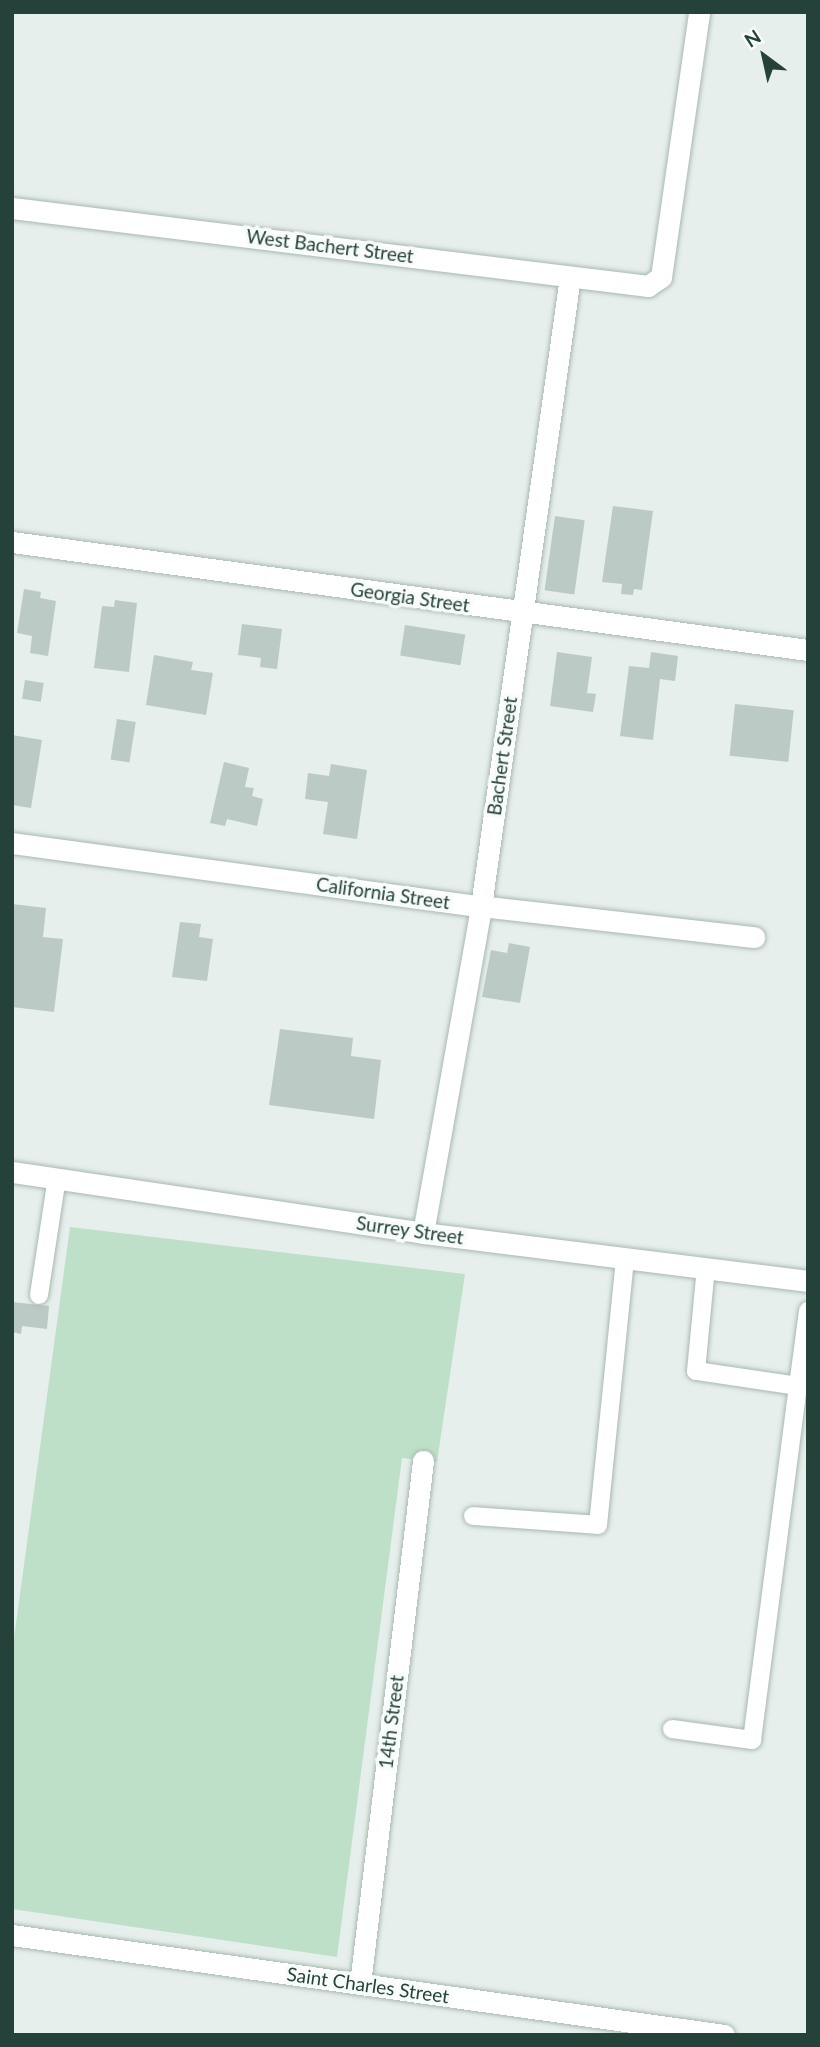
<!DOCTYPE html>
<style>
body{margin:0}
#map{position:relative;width:820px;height:2047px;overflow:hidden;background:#e6efeb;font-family:Lato,sans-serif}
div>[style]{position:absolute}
.green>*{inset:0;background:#bfe0c8}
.building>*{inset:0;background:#bbcac4;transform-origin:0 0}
.roads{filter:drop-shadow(0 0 2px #a8b8b2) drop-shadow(0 0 2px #a8b8b2)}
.lane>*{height:18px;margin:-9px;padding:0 9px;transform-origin:9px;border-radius:9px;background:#fff}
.street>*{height:21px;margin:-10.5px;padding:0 10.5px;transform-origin:10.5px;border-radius:10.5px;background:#fff}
.secondary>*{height:21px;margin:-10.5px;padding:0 10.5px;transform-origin:10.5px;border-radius:10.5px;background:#fff}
span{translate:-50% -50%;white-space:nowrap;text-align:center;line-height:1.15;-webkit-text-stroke:7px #f7fbf9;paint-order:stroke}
.street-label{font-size:19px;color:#24423a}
.frame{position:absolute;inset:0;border:14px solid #24423a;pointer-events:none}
.north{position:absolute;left:729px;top:21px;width:70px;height:70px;-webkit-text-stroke:5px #f7fbf9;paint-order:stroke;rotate:327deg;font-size:19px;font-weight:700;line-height:28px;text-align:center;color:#24423a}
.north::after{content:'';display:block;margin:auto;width:24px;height:32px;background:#24423a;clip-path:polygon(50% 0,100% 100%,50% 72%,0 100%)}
</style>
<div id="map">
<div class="green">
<i style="clip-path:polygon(70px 1227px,465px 1274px,437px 1462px,402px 1458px,337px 1957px,12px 1909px,12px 1653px)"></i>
</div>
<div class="building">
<i style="clip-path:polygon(613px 506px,653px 511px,642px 590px,634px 589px,633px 595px,621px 594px,622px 584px,602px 582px)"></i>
<i style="left:555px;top:516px;width:30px;height:75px;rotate:8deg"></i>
<i style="clip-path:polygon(24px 589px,41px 592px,40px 598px,56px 601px,48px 656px,30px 653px,32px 636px,17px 633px)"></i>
<i style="clip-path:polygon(115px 600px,137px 603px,129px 672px,94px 668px,102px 606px,114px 607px)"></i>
<i style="clip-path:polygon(242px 624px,282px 629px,277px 669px,260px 667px,261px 658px,238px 655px)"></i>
<i style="left:405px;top:625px;width:61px;height:31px;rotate:9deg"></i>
<i style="clip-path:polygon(557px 652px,592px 657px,587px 693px,596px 694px,593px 712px,550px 706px)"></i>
<i style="clip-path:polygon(651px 652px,678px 656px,675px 681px,660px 679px,653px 740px,620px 736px,629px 666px,649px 668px)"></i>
<i style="clip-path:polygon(154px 655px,193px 662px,191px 670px,213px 673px,206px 715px,146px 705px)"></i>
<i style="left:25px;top:680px;width:19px;height:19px;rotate:9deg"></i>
<i style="left:735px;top:704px;width:59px;height:52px;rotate:6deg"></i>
<i style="left:117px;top:719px;width:19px;height:41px;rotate:9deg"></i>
<i style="clip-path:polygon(12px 735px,42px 740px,31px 808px,12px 805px)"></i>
<i style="clip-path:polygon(224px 762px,249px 768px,245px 787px,254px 788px,252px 796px,263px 799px,257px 826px,227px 819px,225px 826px,210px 823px)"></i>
<i style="clip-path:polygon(331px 764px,367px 770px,357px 839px,323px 834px,328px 802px,305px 799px,308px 773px,329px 776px)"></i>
<i style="clip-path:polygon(12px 904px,46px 908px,43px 937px,63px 939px,54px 1012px,12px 1007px)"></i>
<i style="clip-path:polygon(180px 922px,201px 924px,199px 937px,213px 939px,207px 981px,172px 977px)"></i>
<i style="clip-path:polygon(509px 943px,530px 947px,520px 1003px,482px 997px,491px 950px,507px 953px)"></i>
<i style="clip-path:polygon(280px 1029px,353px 1038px,351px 1056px,381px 1060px,374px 1119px,269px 1105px)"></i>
<i style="clip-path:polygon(12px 1302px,49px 1306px,47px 1329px,22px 1326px,21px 1334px,12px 1332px)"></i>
</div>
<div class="roads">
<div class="lane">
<i style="left:39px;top:1295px;width:118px;rotate:-81.3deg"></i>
<i style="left:798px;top:1386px;width:76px;rotate:-82.4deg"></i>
<i style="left:473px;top:1516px;width:125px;rotate:4.1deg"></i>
<i style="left:598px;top:1525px;width:268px;rotate:-84.2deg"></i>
<i style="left:672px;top:1729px;width:81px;rotate:7.8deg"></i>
<i style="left:752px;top:1740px;width:357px;rotate:-82.6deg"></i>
<i style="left:798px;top:1386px;width:103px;rotate:-171.6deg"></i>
<i style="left:696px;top:1371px;width:103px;rotate:-84.5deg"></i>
</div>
<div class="street">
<i style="left:12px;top:208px;width:641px;rotate:6.99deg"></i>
<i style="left:648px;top:286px;width:16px;rotate:-35deg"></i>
<i style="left:661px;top:277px;width:268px;rotate:-81.8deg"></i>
<i style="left:12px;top:542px;width:803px;rotate:7.73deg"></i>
<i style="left:12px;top:843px;width:473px;rotate:7.7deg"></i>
<i style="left:481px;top:906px;width:275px;rotate:6.5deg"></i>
<i style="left:423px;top:1233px;width:332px;rotate:-79.9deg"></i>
<i style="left:481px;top:906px;width:635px;rotate:-81.95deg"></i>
<i style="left:12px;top:1935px;width:719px;rotate:7.99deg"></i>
<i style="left:360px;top:1984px;width:527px;rotate:-83.13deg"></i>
</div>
<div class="secondary">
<i style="left:12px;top:1172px;width:416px;rotate:8.4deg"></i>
<i style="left:423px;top:1233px;width:388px;rotate:7.1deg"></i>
</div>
</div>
<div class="street-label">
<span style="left:330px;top:246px;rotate:7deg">West Bachert Street</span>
<span style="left:410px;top:597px;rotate:8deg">Georgia Street</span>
<span style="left:502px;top:756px;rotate:-82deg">Bachert Street</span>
<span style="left:383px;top:893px;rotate:8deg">California Street</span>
<span style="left:410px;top:1230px;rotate:8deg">Surrey Street</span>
<span style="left:391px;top:1722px;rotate:-83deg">14th Street</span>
<span style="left:368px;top:1985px;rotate:8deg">Saint Charles Street</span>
</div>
<div class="frame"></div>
<div class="north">N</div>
</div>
